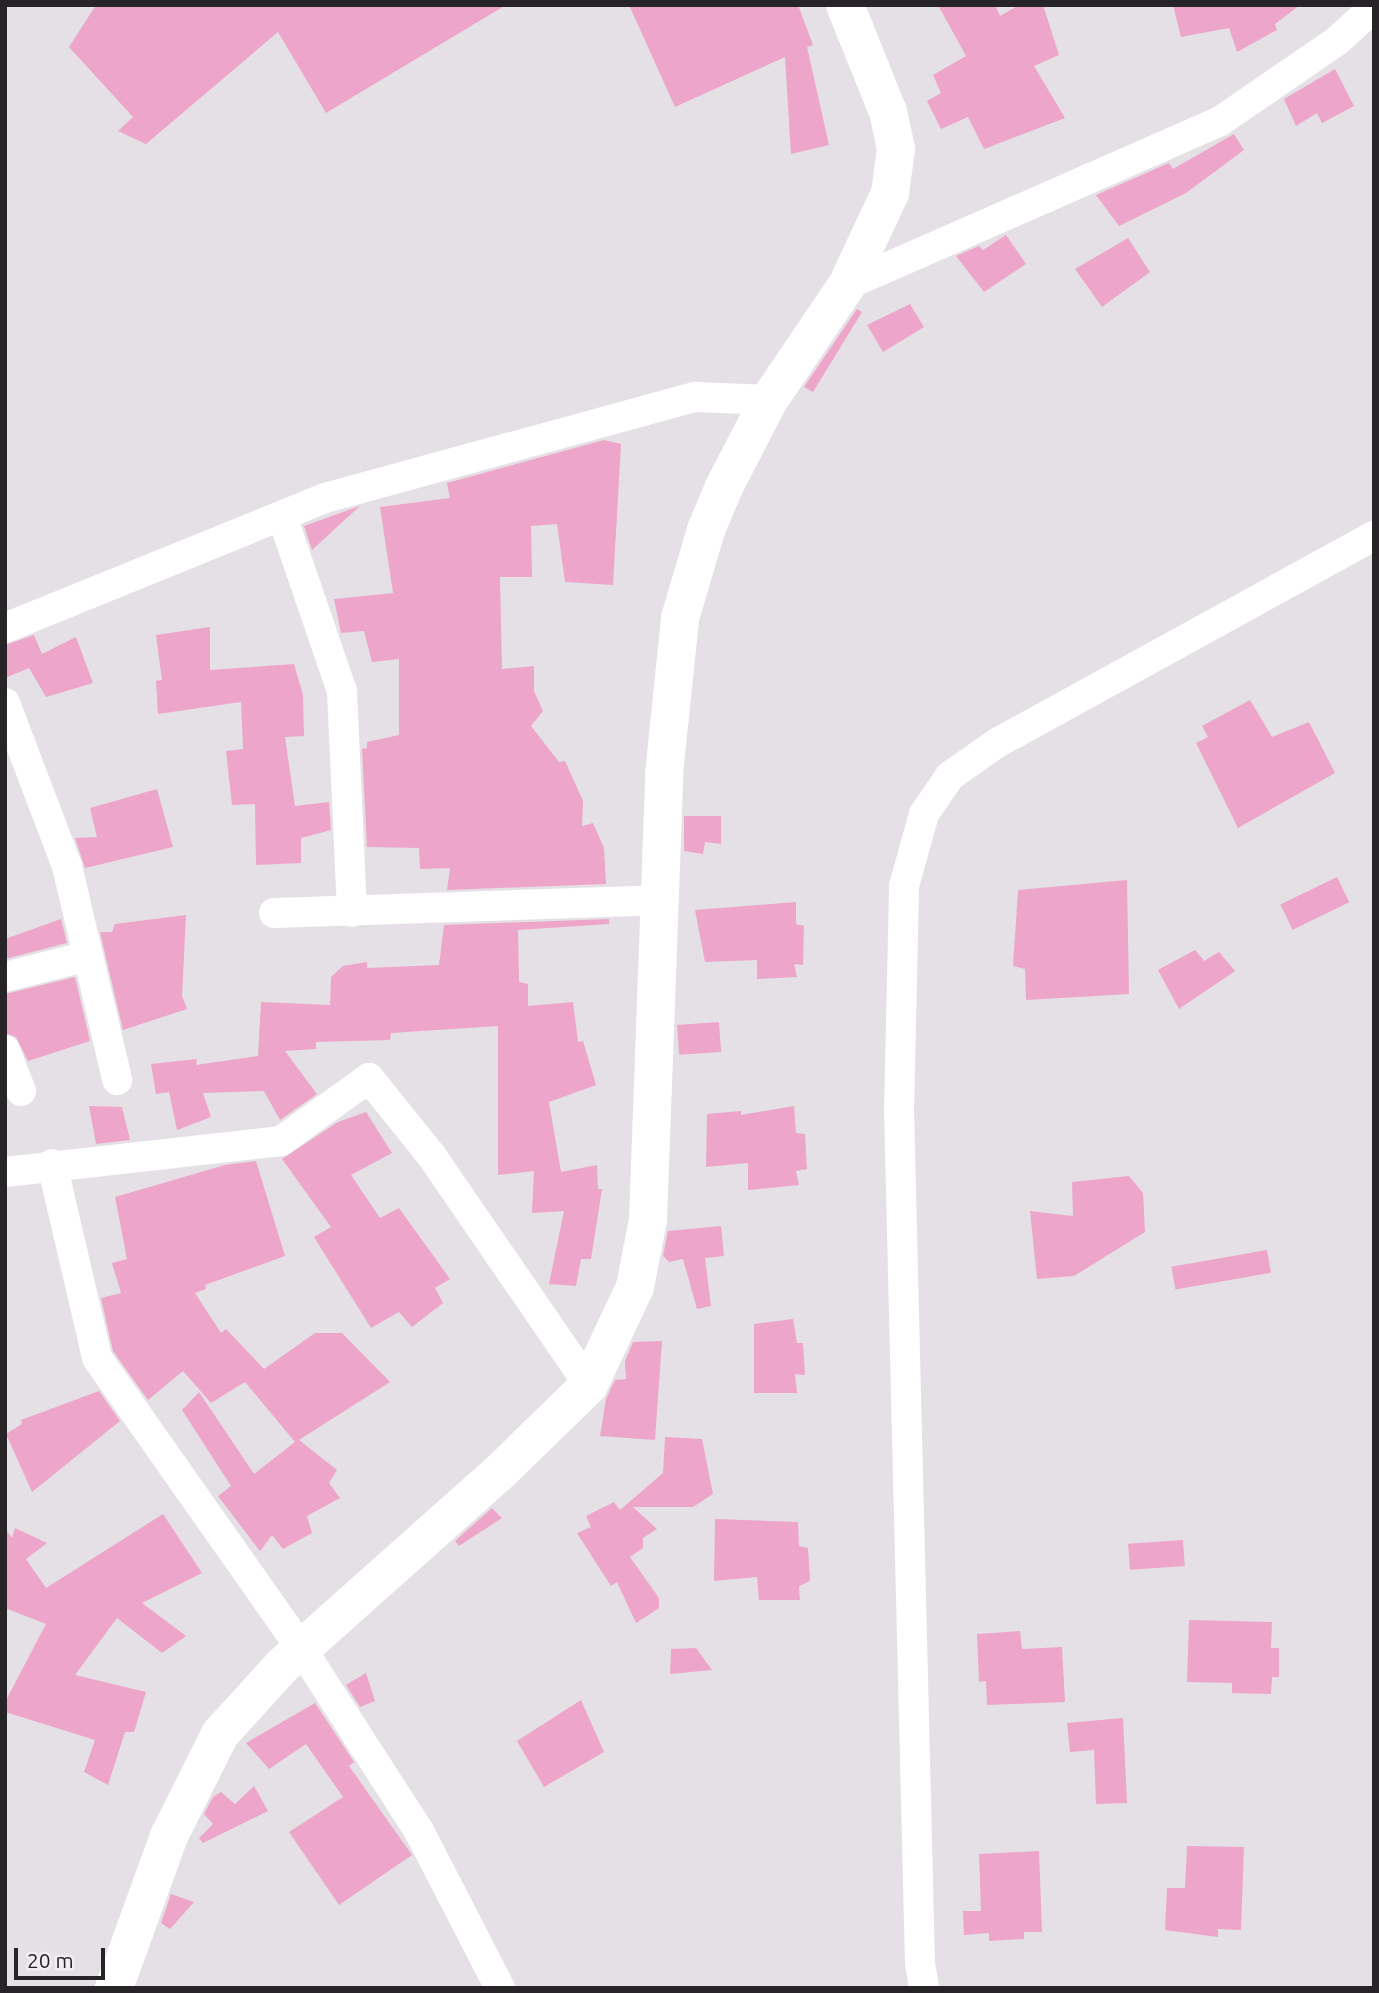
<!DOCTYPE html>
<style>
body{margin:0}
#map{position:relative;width:1379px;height:1993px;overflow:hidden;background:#e5e0e6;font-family:Ubuntu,sans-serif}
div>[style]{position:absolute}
.building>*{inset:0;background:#eda5c9;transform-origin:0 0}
.street>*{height:30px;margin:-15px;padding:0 15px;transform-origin:15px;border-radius:15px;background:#fff}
.secondary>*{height:38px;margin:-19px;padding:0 19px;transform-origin:19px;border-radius:19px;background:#fff}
span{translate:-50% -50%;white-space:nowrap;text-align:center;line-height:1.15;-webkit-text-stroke:7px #f2edf4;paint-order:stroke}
.frame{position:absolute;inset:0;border:7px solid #262427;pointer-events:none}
.scale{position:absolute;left:14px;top:1948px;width:91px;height:32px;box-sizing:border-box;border:4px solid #262427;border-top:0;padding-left:9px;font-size:21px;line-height:24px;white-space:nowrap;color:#262427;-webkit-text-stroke:5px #f2edf4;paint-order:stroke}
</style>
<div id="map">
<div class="building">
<i style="clip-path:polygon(96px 5px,506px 5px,326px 113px,278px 32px,146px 144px,118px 131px,133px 117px,69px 47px)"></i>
<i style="clip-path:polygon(629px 5px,798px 5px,813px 45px,807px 47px,829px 145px,791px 154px,785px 57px,675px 107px)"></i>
<i style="clip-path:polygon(938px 5px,995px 5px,1000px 16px,1019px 5px,1043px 5px,1059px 55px,1034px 66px,1065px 118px,984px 149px,968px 117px,941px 129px,927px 101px,941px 93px,933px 75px,966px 56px)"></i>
<i style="clip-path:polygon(1173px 5px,1300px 5px,1275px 24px,1277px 30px,1237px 52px,1229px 28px,1181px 37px)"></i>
<i style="clip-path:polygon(1335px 69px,1354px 106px,1322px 123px,1317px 113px,1296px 126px,1284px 99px)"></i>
<i style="clip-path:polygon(1234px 134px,1244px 150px,1186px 193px,1119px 226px,1096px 195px,1169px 163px,1173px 169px)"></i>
<i style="clip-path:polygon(1006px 235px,1026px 264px,984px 292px,956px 256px,979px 246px,983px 250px)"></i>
<i style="clip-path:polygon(1128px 238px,1150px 272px,1102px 307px,1075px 269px)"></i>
<i style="clip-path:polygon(910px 304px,924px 327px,883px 352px,867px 325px)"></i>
<i style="clip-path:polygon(857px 309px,862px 312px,813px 392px,804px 387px)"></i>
<i style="clip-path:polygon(604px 440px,621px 444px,613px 585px,565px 582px,557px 524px,531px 526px,532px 577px,500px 577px,502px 669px,534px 666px,534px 691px,543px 711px,531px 726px,559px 762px,565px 761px,583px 801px,582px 826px,593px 823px,604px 848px,606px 884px,447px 890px,450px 868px,420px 869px,419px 848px,367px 847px,362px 749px,367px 748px,367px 742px,399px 735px,399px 659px,372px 662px,364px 631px,341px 633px,334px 599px,393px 593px,380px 507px,450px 498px,447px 483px)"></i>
<i style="clip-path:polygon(360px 506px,312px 550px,304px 526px)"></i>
<i style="clip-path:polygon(210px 627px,210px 670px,294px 664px,303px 695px,304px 736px,285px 737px,295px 806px,329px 802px,331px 830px,301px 838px,301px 863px,256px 865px,255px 804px,232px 805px,226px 751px,243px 749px,241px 702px,158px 714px,156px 681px,162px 680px,156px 635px)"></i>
<i style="clip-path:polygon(34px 635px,42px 654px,76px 637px,93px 683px,46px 697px,29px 668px,5px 678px,5px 645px)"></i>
<i style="clip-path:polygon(1250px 700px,1272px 737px,1309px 722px,1335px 773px,1238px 828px,1196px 743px,1208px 737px,1202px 726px)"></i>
<i style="clip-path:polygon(157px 789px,173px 847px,85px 868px,75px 838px,97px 837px,90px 808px)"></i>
<i style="clip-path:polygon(684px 816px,721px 816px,721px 844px,705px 842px,703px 854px,684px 851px)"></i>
<i style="left:1337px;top:877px;width:28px;height:63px;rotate:64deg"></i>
<i style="clip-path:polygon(1127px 880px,1129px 994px,1026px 1000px,1025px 969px,1013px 966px,1018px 890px)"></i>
<i style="clip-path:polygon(796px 902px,796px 924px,804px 926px,803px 965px,794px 964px,797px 977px,757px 979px,757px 960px,705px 962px,695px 910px)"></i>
<i style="clip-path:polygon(186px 915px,182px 996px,187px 1009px,123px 1030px,100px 932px,112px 932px,115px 924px)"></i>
<i style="clip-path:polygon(61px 919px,67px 943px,5px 959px,5px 939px)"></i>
<i style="clip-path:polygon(609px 919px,609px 924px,518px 930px,519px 982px,528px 984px,528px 1006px,573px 1002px,578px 1042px,583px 1041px,596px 1085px,549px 1102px,561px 1172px,597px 1165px,598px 1189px,602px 1189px,591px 1259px,581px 1259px,576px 1286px,549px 1284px,564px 1211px,532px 1213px,534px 1171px,498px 1175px,498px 1026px,391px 1033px,390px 1040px,316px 1042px,316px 1049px,285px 1051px,317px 1094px,280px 1120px,264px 1091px,203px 1093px,211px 1117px,177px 1130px,169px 1092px,156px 1094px,151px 1064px,197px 1059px,196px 1065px,258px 1056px,261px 1002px,330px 1005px,331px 977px,343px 966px,367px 962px,367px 968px,439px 965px,444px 925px)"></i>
<i style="clip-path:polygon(1195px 950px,1204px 961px,1219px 952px,1235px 971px,1179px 1009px,1158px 970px)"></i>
<i style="clip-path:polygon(75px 977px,90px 1041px,28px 1061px,16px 1037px,5px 1033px,5px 994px)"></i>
<i style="left:719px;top:1022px;width:30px;height:42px;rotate:86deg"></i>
<i style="clip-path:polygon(89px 1106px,122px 1107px,130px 1140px,96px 1144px)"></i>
<i style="clip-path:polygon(794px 1106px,796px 1133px,805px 1134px,807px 1169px,796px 1171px,799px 1185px,748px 1190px,748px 1163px,706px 1167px,707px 1114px,741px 1111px,741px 1115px)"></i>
<i style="clip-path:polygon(366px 1112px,392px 1153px,351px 1175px,380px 1218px,399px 1208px,450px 1279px,435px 1288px,443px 1303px,412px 1327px,399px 1312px,371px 1328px,314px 1237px,331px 1227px,282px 1159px,338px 1122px)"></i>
<i style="clip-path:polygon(256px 1161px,285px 1256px,205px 1285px,206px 1289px,195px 1293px,221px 1333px,226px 1329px,264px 1369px,315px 1333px,342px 1333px,390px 1382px,299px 1440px,337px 1470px,329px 1483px,340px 1498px,307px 1516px,312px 1533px,283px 1549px,272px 1535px,260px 1551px,218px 1496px,231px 1486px,182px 1410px,199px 1392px,254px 1474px,295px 1442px,245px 1382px,211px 1403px,183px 1371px,148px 1400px,113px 1351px,101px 1298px,121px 1293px,112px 1263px,127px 1259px,115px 1197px,225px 1165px)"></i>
<i style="clip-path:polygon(1129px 1176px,1143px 1193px,1145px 1232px,1074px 1276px,1037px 1279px,1030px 1211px,1073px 1216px,1072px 1182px)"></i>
<i style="clip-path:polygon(721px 1226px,724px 1256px,705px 1258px,711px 1306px,697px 1309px,683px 1259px,669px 1262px,663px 1256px,668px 1231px)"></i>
<i style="left:1267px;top:1250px;width:23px;height:97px;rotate:80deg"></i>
<i style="clip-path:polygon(793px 1319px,797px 1343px,803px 1343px,805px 1375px,795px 1374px,797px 1393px,754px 1393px,754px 1324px)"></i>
<i style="clip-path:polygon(662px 1341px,655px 1440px,600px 1436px,606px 1399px,615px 1380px,626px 1379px,625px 1361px,633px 1342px)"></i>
<i style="clip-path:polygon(99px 1391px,120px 1421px,32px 1492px,6px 1434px,22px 1424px,21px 1420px)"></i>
<i style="clip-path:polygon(665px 1437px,702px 1439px,713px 1494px,693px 1507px,633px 1507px,657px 1529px,643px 1538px,643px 1548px,630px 1557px,659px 1598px,659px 1608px,636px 1623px,617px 1582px,611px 1586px,577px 1533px,591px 1527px,586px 1516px,614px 1502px,620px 1510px,663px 1473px)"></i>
<i style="clip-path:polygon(492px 1508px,502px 1518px,459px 1546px,455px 1541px)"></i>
<i style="clip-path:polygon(163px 1514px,202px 1573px,142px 1603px,186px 1636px,162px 1653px,117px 1618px,75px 1675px,146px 1692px,134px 1732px,125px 1732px,108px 1785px,84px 1772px,95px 1740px,5px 1712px,5px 1702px,46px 1624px,5px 1608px,5px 1528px,12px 1538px,15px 1528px,47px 1543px,26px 1559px,46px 1588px)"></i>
<i style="clip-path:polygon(715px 1519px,798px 1522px,799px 1546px,808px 1548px,810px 1581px,799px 1586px,800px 1600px,759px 1600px,757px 1577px,714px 1581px)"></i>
<i style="left:1183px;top:1540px;width:26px;height:55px;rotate:86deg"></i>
<i style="clip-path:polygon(1189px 1620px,1272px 1622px,1271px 1648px,1279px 1648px,1279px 1677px,1272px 1677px,1271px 1694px,1232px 1693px,1232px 1683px,1187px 1682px)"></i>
<i style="clip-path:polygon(1020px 1631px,1022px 1649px,1062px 1647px,1065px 1702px,987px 1705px,986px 1681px,979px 1682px,977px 1634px)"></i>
<i style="clip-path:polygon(696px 1648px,712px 1670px,670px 1674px,671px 1649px)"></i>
<i style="clip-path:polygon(366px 1673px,375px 1701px,360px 1707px,346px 1685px)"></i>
<i style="clip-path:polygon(581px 1700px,604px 1752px,544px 1787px,517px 1741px)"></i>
<i style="clip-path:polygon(315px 1703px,354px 1762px,349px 1766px,412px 1855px,339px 1905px,289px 1832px,343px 1797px,306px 1744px,269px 1769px,246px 1743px)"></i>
<i style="clip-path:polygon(1123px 1718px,1127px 1803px,1096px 1804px,1094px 1750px,1070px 1752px,1067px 1723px)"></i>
<i style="clip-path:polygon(254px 1786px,268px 1811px,203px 1843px,199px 1838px,213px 1824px,204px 1814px,213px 1797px,221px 1792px,235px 1804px)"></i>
<i style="clip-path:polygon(1187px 1846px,1244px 1847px,1241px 1930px,1218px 1929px,1218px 1937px,1165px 1930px,1167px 1888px,1185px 1888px)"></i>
<i style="clip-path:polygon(1039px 1851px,1042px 1932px,1024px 1932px,1024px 1939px,989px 1941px,989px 1933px,964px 1935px,963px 1911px,981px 1911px,979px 1854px)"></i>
<i style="clip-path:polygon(171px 1894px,194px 1902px,170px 1929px,161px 1923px)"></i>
</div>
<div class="street">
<i style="left:847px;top:285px;width:406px;rotate:-23.7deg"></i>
<i style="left:1219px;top:122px;width:143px;rotate:-34.5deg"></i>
<i style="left:1337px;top:41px;width:50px;rotate:-42.6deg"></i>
<i style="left:282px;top:516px;width:185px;rotate:71.1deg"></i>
<i style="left:342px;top:691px;width:221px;rotate:87.4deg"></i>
<i style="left:5px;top:628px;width:345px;rotate:-22.1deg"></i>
<i style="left:325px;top:498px;width:384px;rotate:-15.3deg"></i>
<i style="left:695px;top:397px;width:74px;rotate:2.3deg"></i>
<i style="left:5px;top:703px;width:174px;rotate:69.2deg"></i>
<i style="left:67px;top:866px;width:220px;rotate:76.8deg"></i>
<i style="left:274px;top:913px;width:384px;rotate:-1.9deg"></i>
<i style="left:5px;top:977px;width:86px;rotate:-14.2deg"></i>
<i style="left:5px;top:1050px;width:44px;rotate:68.7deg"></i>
<i style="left:52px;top:1164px;width:199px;rotate:76.9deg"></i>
<i style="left:97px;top:1358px;width:355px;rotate:54.9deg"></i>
<i style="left:301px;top:1648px;width:218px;rotate:57.2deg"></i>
<i style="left:419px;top:1831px;width:177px;rotate:62.7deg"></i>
<i style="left:5px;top:1172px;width:278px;rotate:-6.4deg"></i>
<i style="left:281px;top:1141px;width:108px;rotate:-35.6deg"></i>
<i style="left:369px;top:1078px;width:99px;rotate:51.2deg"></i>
<i style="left:431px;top:1155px;width:279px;rotate:55.5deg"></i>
<i style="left:924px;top:1988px;width:25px;rotate:-99deg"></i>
<i style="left:920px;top:1963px;width:852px;rotate:-91.41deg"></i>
<i style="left:899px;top:1111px;width:225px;rotate:-88.7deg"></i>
<i style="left:904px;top:886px;width:75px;rotate:-74.5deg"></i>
<i style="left:924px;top:814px;width:46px;rotate:-55.6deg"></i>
<i style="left:950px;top:776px;width:57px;rotate:-35.1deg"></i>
<i style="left:997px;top:743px;width:430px;rotate:-28.8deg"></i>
</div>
<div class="secondary">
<i style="left:114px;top:1988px;width:162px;rotate:-70.1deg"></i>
<i style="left:169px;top:1836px;width:114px;rotate:-63.4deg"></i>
<i style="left:220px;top:1734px;width:92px;rotate:-47.6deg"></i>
<i style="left:282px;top:1666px;width:293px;rotate:-41.7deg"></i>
<i style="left:501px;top:1471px;width:123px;rotate:-44.3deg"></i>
<i style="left:589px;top:1385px;width:108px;rotate:-64.9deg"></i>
<i style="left:635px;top:1287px;width:68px;rotate:-79deg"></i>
<i style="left:648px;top:1220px;width:446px;rotate:-87.9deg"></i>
<i style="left:664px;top:774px;width:157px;rotate:-84.1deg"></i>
<i style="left:680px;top:618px;width:92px;rotate:-73.5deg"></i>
<i style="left:706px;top:530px;width:47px;rotate:-67.3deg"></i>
<i style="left:724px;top:487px;width:98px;rotate:-62.7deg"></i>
<i style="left:769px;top:400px;width:139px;rotate:-55.9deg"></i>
<i style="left:847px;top:285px;width:102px;rotate:-64.9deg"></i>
<i style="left:890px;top:193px;width:44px;rotate:-82.2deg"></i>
<i style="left:896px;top:149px;width:38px;rotate:-102deg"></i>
<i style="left:888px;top:112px;width:115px;rotate:-111.9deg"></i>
</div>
<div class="frame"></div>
<div class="scale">20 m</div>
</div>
